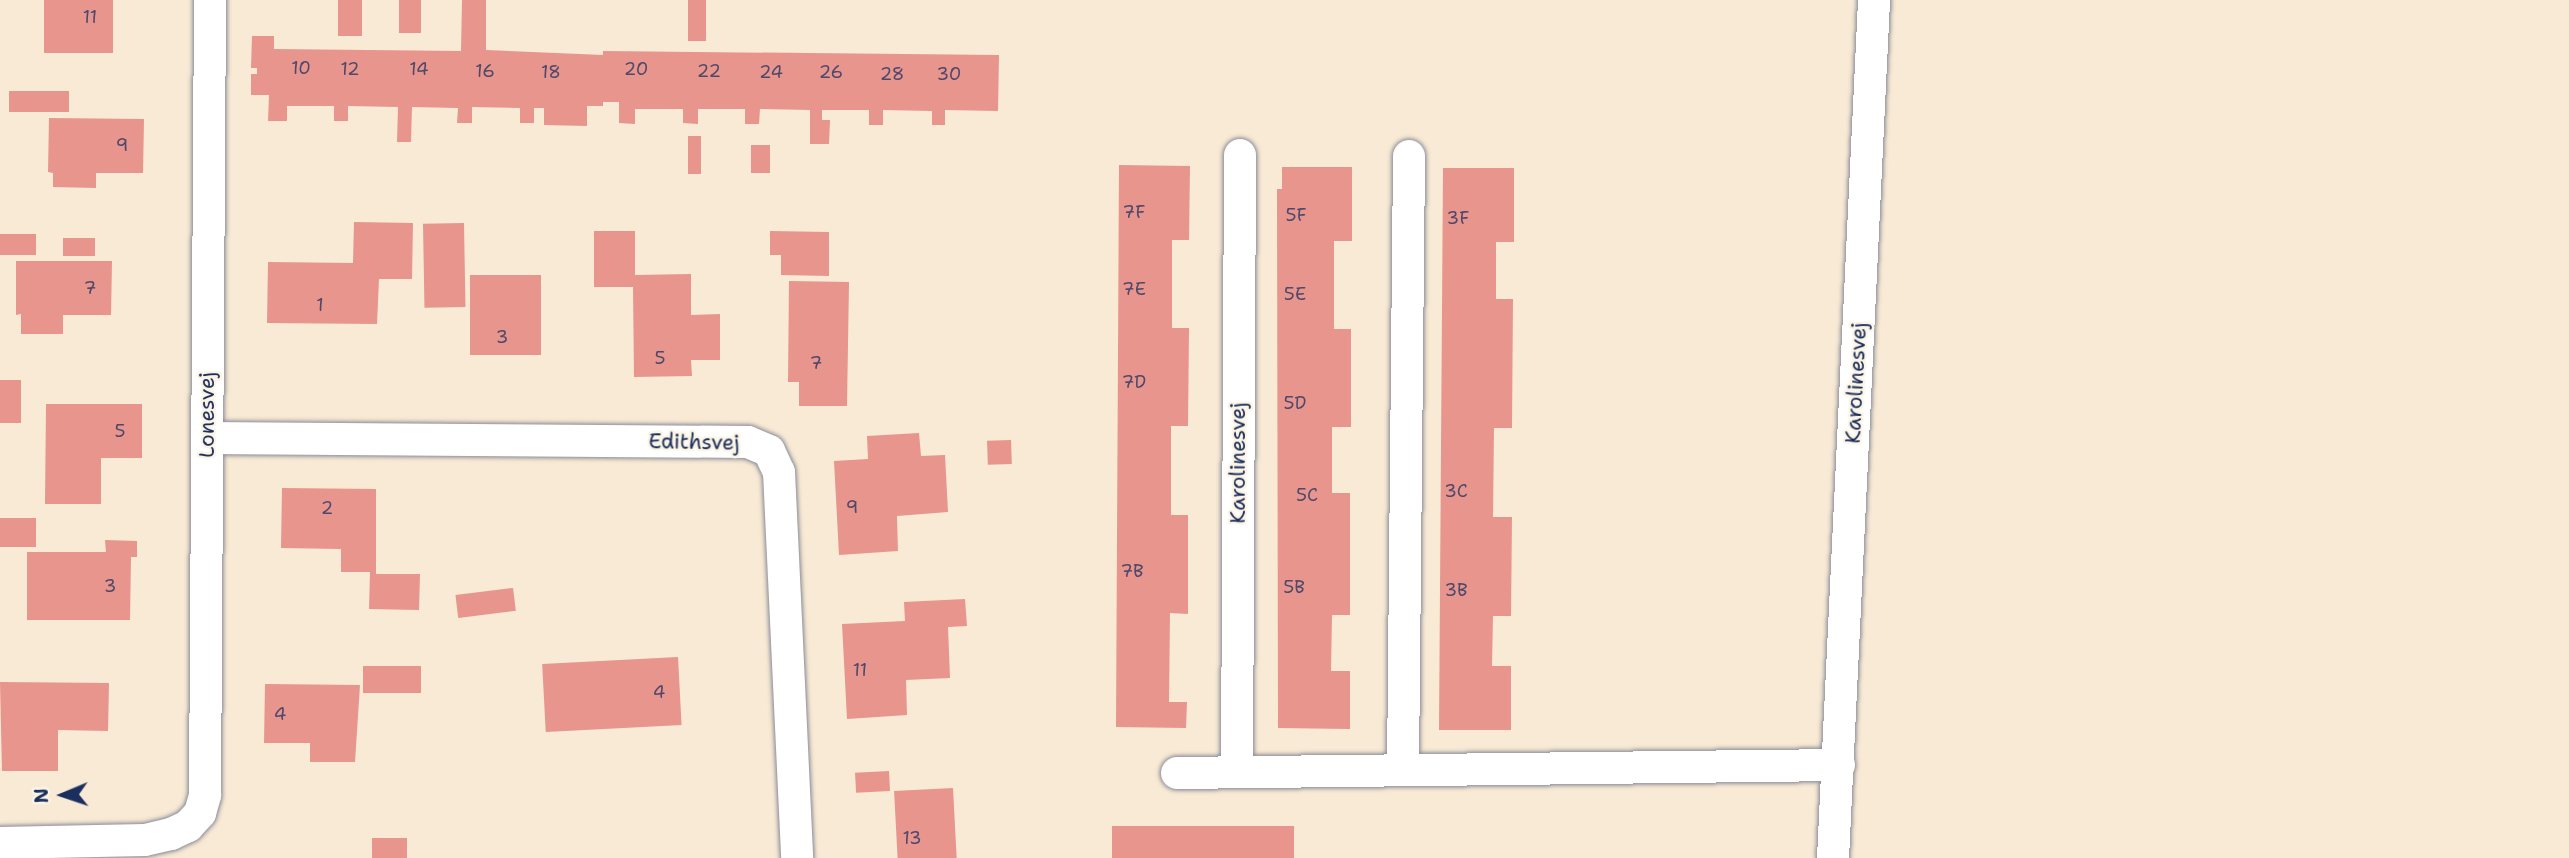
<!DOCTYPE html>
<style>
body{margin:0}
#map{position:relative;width:2569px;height:858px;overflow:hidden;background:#f8ead4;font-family:"Shantell Sans",sans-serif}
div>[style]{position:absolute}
.building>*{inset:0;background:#e7958d;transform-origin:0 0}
.roads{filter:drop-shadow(0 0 2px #8a8c99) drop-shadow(0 0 2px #8a8c99)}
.minor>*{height:32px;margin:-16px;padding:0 16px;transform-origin:16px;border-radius:16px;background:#fff}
span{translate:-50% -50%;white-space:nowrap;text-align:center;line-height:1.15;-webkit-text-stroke:5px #fcf5e5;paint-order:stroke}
.number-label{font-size:18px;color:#4e486a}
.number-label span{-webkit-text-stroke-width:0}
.street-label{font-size:21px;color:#1b2f5e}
.north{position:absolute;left:28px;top:760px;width:70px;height:70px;-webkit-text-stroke:5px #fcf5e5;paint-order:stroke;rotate:268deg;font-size:19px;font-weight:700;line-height:28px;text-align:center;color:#1b2f5e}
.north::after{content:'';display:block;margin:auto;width:24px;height:32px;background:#1b2f5e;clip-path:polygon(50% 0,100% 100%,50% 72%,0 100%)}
</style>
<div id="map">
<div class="building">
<i style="left:44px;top:0;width:69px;height:53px"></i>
<i style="left:338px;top:0;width:24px;height:36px"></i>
<i style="left:399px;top:0;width:22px;height:33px"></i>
<i style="clip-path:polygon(462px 0,486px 0,486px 50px,603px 55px,603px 51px,999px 55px,998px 111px,945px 110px,945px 125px,932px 125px,932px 111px,883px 110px,883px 125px,869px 125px,869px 110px,822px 110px,822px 120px,830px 120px,829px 144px,810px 144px,810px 110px,760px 109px,759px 124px,745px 124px,745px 109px,698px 109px,698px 124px,683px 123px,683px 109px,635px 109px,635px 124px,619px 123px,619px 102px,603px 102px,603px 106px,587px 106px,587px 126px,544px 125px,544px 108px,534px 108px,534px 123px,520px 123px,520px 108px,472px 107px,472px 123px,457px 123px,458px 108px,412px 107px,411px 142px,397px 142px,398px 107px,348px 106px,348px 121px,334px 121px,334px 106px,287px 106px,287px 121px,268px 121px,269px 95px,251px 95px,251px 74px,257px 74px,257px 68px,251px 68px,252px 36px,274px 36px,274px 49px,461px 51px)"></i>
<i style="left:688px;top:0;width:18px;height:41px"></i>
<i style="left:9px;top:91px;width:60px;height:21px"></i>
<i style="clip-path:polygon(49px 118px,144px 119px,143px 173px,96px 173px,96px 188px,53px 187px,53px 173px,48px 172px)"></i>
<i style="left:688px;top:136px;width:13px;height:38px"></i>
<i style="left:751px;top:145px;width:19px;height:28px"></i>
<i style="clip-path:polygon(1119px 165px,1190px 166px,1189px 240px,1172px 240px,1172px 328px,1189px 328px,1188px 426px,1171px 426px,1171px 515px,1188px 515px,1188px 614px,1170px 613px,1169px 702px,1187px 702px,1186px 728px,1116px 727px)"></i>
<i style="clip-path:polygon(1282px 167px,1352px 167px,1352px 241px,1334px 241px,1334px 329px,1351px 329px,1351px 427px,1332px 427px,1332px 493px,1350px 493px,1350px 615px,1332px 615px,1331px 671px,1350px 671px,1350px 729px,1278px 728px,1277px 189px,1282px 189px)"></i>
<i style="clip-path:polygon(1443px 168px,1514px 168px,1514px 242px,1496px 242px,1496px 299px,1513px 299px,1512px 428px,1494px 428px,1493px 517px,1512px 517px,1511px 616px,1493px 616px,1492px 666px,1511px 666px,1511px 730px,1439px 730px)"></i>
<i style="clip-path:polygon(354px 222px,413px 223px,412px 279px,379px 279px,377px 324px,267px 323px,268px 262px,353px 263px)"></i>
<i style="left:464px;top:223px;width:84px;height:41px;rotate:89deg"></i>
<i style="clip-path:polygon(594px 231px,635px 231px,635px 275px,691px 274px,691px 315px,720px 314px,720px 360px,691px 360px,692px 376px,634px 377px,633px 287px,594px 287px)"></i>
<i style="clip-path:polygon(770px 231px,829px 232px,829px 276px,781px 275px,781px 255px,770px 255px)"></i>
<i style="left:0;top:234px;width:36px;height:21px"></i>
<i style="left:63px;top:238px;width:32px;height:18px"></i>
<i style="clip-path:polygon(16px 261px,112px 261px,111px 315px,63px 315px,63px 334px,21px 334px,21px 314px,16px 315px)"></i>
<i style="left:470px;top:275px;width:71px;height:80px"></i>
<i style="clip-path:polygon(789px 281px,849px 282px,847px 406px,799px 406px,799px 382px,788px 382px)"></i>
<i style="left:0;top:380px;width:21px;height:43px"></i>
<i style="clip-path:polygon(46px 404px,142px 404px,142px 458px,101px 458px,101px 504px,45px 504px)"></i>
<i style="clip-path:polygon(919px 433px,921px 456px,945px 455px,948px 512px,897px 516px,898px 551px,839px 555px,834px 461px,868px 459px,867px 436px)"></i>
<i style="left:1011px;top:440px;width:24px;height:24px;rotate:88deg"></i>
<i style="clip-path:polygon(282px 488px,376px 489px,376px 574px,420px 574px,419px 610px,369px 609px,370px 572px,341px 572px,341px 549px,281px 548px)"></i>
<i style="left:0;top:518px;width:36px;height:29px"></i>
<i style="clip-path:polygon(105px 540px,137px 541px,137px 557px,131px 557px,130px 620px,27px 620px,27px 552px,106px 552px)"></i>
<i style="left:513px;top:588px;width:23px;height:58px;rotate:83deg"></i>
<i style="clip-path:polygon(965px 599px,967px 626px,948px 627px,950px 678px,906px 680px,907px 715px,847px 719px,842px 624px,905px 621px,904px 602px)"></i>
<i style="left:678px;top:657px;width:68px;height:136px;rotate:87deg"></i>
<i style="left:363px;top:666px;width:58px;height:27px"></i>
<i style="clip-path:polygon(0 682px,109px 683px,108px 731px,58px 730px,58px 771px,2px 771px)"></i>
<i style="clip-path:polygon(265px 684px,360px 685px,355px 762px,310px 762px,310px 743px,264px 743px)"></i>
<i style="left:889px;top:771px;width:20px;height:34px;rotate:87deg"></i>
<i style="left:953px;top:788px;width:70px;height:59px;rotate:87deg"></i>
<i style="left:1112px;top:826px;width:182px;height:32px"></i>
<i style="left:372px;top:838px;width:35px;height:20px"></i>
</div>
<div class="roads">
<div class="minor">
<i style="left:207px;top:438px;width:541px;rotate:0.42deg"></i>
<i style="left:748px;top:442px;width:23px;rotate:23deg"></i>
<i style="left:769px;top:451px;width:23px;rotate:65deg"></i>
<i style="left:779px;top:472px;width:386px;rotate:87.3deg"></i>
<i style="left:1403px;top:770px;width:614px;rotate:-89.44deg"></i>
<i style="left:1237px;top:772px;width:617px;rotate:-89.72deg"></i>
<i style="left:1177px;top:773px;width:662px;rotate:-0.69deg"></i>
<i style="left:0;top:843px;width:145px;rotate:-1.2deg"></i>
<i style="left:145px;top:840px;width:27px;rotate:-13deg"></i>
<i style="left:171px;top:834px;width:19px;rotate:-25deg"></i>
<i style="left:188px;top:826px;width:18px;rotate:-47deg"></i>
<i style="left:200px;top:813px;width:19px;rotate:-74deg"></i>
<i style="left:205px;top:795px;width:795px;rotate:-89.64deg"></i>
<i style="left:1833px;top:858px;width:859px;rotate:-87.26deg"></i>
</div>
</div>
<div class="number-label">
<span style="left:90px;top:17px">11</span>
<span style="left:301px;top:68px">10</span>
<span style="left:350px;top:69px">12</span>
<span style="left:419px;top:69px">14</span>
<span style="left:636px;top:69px">20</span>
<span style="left:485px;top:71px">16</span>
<span style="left:709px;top:71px">22</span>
<span style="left:551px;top:72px">18</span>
<span style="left:771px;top:72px">24</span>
<span style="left:831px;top:72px">26</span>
<span style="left:892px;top:74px">28</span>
<span style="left:949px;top:74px">30</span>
<span style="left:122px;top:145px">9</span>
<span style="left:1134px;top:212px">7F</span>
<span style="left:1296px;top:215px">5F</span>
<span style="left:1458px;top:218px">3F</span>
<span style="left:90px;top:288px">7</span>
<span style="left:1134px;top:289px">7E</span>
<span style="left:1295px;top:294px">5E</span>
<span style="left:320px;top:305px">1</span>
<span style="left:502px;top:337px">3</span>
<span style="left:660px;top:358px">5</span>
<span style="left:816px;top:363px">7</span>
<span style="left:1134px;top:382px">7D</span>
<span style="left:1295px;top:403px">5D</span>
<span style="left:120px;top:431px">5</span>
<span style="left:1456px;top:491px">3C</span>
<span style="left:1307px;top:495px">5C</span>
<span style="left:852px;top:507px">9</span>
<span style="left:327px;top:508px">2</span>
<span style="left:1132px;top:571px">7B</span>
<span style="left:110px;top:586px">3</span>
<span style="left:1294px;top:587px">5B</span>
<span style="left:1456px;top:590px">3B</span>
<span style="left:860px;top:670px">11</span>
<span style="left:659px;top:692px">4</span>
<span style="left:280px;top:714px">4</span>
<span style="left:912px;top:838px">13</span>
</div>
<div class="street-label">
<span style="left:1856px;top:383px;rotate:-87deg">Karolinesvej</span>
<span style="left:207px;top:415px;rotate:-90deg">Lonesvej</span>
<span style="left:694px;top:442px;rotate:1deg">Edithsvej</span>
<span style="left:1238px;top:463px;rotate:-90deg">Karolinesvej</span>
</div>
<div class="north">N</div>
</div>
